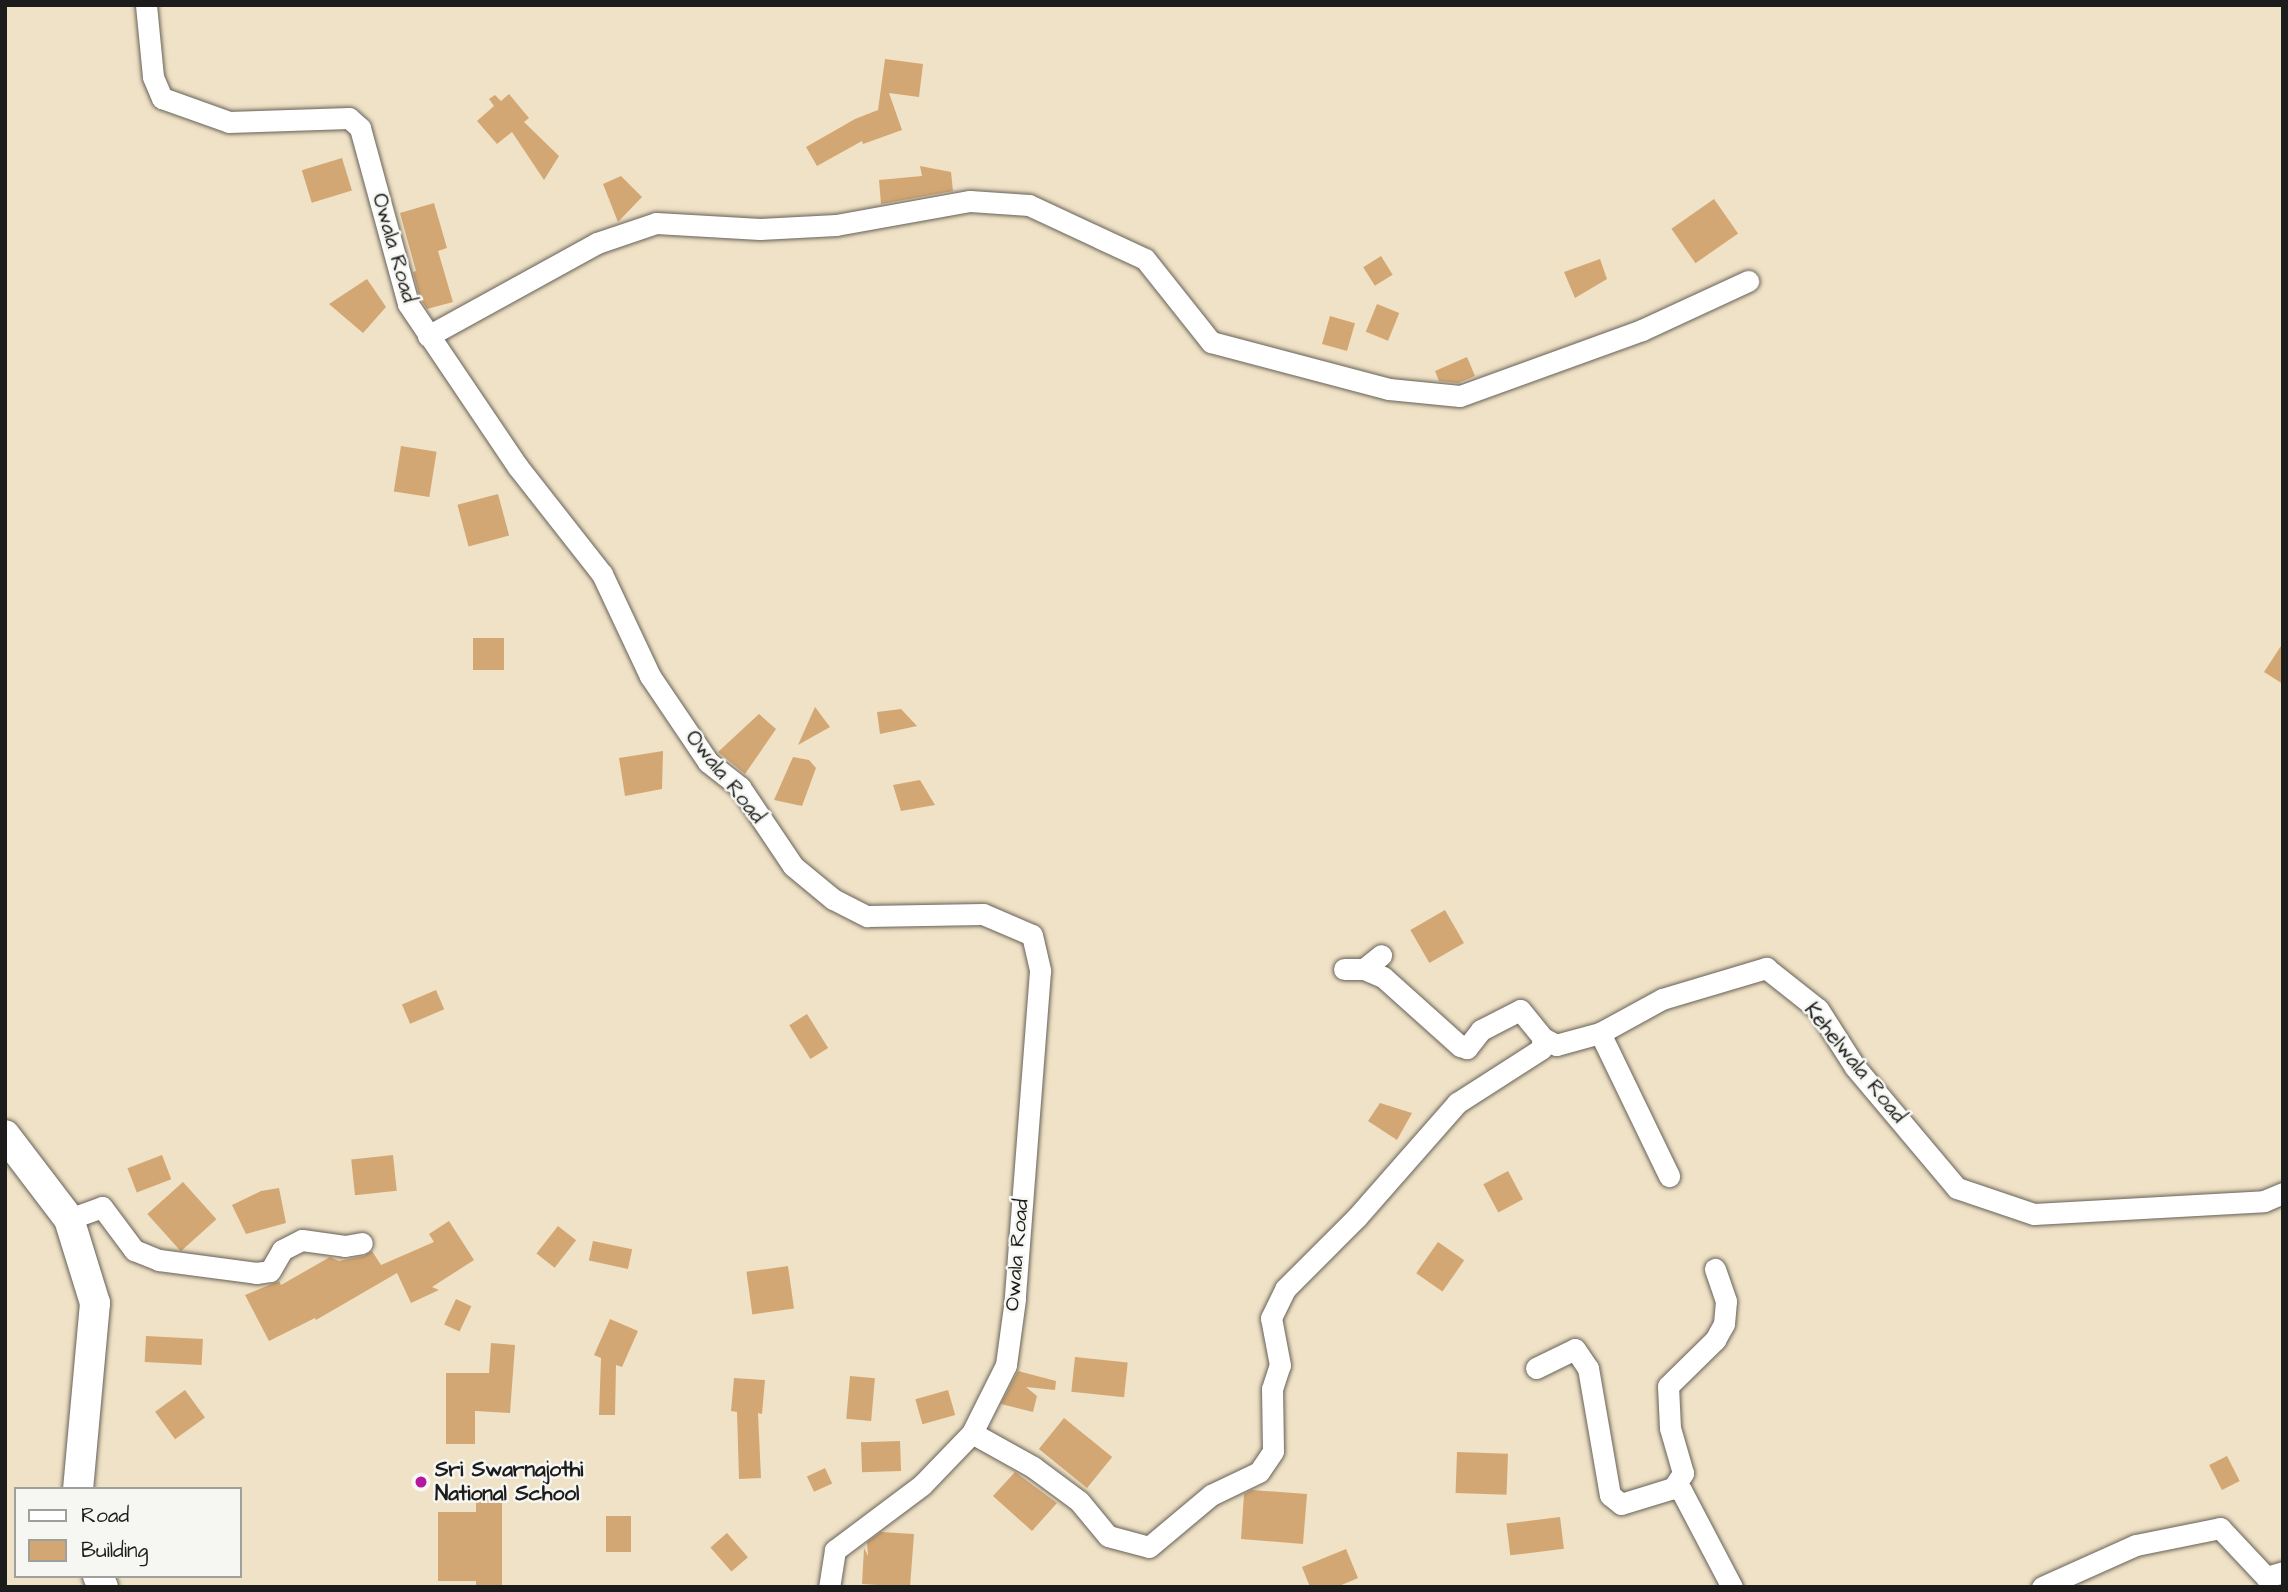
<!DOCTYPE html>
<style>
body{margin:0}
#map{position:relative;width:2288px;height:1592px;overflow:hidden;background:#f0e2c6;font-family:"Architects Daughter",sans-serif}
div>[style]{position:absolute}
.building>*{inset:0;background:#d3a774;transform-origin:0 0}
.roads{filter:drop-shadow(0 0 2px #666158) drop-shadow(0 0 2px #666158)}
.minor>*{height:21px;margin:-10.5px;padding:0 10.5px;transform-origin:10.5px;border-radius:10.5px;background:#fff}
.secondary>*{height:30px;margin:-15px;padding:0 15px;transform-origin:15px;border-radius:15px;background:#fff}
.dots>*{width:19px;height:19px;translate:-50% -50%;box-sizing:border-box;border:4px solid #f6f6f2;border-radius:50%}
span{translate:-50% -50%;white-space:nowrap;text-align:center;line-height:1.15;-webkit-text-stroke:5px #f6f6f2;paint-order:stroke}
.street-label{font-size:21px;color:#1c1c1c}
.poi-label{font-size:21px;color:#1c1c1c;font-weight:700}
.left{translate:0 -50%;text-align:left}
.frame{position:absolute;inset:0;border:7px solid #1c1c1c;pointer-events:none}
.legend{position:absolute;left:14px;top:1487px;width:228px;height:91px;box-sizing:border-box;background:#f6f6f2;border:2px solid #9f9f9c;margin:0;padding:9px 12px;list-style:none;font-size:21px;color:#1c1c1c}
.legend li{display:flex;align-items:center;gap:14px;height:35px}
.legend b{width:35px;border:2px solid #9f9f9c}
</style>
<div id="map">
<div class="building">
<i style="clip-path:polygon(885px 59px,923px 64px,919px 97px,889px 93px,902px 130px,863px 144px,862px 141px,817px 166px,806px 147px,855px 119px,878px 110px)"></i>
<i style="clip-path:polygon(509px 94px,529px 118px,524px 122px,559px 156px,544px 180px,512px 132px,497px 144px,477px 121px,494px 106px,489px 99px,495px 95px,501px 101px)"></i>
<i style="left:342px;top:158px;width:34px;height:42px;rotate:73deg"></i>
<i style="clip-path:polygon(920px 166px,951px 172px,953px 191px,881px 204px,879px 180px,922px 176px)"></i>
<i style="clip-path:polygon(621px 176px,642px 197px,618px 222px,603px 184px)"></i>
<i style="left:1714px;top:199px;width:42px;height:52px;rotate:55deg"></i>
<i style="clip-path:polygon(434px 203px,447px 248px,438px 251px,453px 302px,427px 309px,420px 298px,413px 272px,416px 271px,400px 213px)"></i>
<i style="left:1381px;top:256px;width:22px;height:21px;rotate:58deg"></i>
<i style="clip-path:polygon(1600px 259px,1607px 279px,1575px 298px,1564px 272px)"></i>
<i style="clip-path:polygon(367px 279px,386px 307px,363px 333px,329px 304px)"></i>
<i style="left:1377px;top:304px;width:24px;height:30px;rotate:22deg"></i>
<i style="left:1330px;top:316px;width:26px;height:29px;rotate:16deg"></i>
<i style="clip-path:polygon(1467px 357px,1475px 376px,1458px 383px,1439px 381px,1435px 371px)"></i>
<i style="left:401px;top:446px;width:36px;height:46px;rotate:9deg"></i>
<i style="left:498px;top:494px;width:43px;height:42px;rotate:75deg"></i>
<i style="left:473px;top:638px;width:31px;height:32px"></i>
<i style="clip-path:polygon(2283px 643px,2283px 684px,2264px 672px)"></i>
<i style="clip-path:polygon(815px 707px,830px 727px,798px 745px)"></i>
<i style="clip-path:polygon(901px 709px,917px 726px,880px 734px,877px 712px)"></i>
<i style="clip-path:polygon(759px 714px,776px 729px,745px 774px,718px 752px)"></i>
<i style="clip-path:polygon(663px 751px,662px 789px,625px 796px,619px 758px)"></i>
<i style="clip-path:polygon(793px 757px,809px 760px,816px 768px,802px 806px,774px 800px)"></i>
<i style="clip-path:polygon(920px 780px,935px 805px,901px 811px,893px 785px)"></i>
<i style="left:1445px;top:910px;width:38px;height:40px;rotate:60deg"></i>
<i style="left:436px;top:990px;width:21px;height:37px;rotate:67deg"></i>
<i style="left:807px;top:1014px;width:40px;height:21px;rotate:58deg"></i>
<i style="clip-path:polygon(1380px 1103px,1412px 1113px,1397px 1140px,1368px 1121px)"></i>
<i style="left:162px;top:1155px;width:26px;height:37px;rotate:69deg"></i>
<i style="left:393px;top:1155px;width:36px;height:42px;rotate:84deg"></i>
<i style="left:1508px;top:1171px;width:32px;height:28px;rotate:62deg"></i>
<i style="left:183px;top:1182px;width:50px;height:48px;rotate:48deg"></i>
<i style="clip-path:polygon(279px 1188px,286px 1223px,246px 1234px,232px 1205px,261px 1191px)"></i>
<i style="clip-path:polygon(449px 1221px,474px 1260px,432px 1287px,439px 1290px,411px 1303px,397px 1273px,316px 1320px,315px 1318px,269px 1341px,245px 1295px,279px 1281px,281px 1285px,330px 1257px,339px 1261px,364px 1256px,372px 1251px,381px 1265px,434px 1242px,429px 1234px)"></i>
<i style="left:558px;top:1226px;width:23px;height:35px;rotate:38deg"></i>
<i style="left:593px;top:1241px;width:40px;height:20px;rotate:12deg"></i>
<i style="left:1438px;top:1242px;width:32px;height:38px;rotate:35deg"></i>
<i style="left:788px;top:1266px;width:43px;height:42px;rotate:82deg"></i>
<i style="left:456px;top:1299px;width:17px;height:28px;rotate:25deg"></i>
<i style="clip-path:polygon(610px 1319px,638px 1331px,622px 1367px,616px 1365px,615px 1415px,599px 1415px,601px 1358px,594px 1355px)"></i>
<i style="left:146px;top:1336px;width:57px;height:26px;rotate:3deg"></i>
<i style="clip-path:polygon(491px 1343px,515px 1345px,510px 1413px,475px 1411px,475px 1444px,446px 1444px,446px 1373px,489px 1373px)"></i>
<i style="left:1075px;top:1357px;width:53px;height:35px;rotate:6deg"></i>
<i style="clip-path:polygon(1018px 1371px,1056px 1381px,1055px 1390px,1026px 1387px,1037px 1396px,1033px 1412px,1001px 1404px)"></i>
<i style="left:850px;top:1376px;width:25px;height:43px;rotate:5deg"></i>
<i style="clip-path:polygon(734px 1378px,765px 1380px,762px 1414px,758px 1413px,761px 1478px,739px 1479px,737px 1412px,731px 1411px)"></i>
<i style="left:185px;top:1390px;width:34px;height:37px;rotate:54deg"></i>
<i style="left:948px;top:1390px;width:26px;height:34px;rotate:74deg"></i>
<i style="left:1064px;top:1418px;width:62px;height:40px;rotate:39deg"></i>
<i style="left:900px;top:1441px;width:30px;height:39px;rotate:88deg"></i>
<i style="left:1457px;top:1452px;width:51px;height:41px;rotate:2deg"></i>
<i style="left:2227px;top:1456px;width:28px;height:20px;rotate:63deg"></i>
<i style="left:825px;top:1468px;width:17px;height:20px;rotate:65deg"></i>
<i style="clip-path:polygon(1015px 1472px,1057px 1503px,1032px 1531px,993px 1496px)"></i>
<i style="clip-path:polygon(1252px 1490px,1307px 1494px,1303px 1544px,1241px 1539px,1244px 1494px)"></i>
<i style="clip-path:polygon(476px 1493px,502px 1493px,502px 1587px,476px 1587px,476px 1581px,438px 1581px,438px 1512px,476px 1512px)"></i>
<i style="left:606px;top:1516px;width:25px;height:36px"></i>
<i style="left:1560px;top:1517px;width:32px;height:54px;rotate:83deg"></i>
<i style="clip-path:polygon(881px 1532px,914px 1534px,910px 1587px,862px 1584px,864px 1548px,868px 1556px,867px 1542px)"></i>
<i style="left:727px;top:1533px;width:32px;height:22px;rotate:49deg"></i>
<i style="clip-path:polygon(1346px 1549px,1358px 1578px,1337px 1587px,1310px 1587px,1302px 1567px)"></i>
</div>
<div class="roads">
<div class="minor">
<i style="left:146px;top:5px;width:72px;rotate:84.4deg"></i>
<i style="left:153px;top:77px;width:23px;rotate:67deg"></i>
<i style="left:162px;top:98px;width:71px;rotate:19.7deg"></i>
<i style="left:229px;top:122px;width:120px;rotate:-1.9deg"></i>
<i style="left:349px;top:118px;width:15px;rotate:42deg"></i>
<i style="left:360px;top:128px;width:182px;rotate:74.7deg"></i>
<i style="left:408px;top:304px;width:197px;rotate:56deg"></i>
<i style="left:518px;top:467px;width:136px;rotate:51.9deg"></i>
<i style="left:602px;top:574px;width:113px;rotate:64.8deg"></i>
<i style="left:650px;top:676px;width:104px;rotate:56deg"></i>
<i style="left:708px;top:762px;width:41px;rotate:38deg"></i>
<i style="left:740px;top:787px;width:95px;rotate:56.1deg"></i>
<i style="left:793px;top:866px;width:52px;rotate:39.5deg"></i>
<i style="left:833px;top:899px;width:38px;rotate:27deg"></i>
<i style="left:867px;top:916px;width:116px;rotate:-1deg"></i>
<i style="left:983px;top:914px;width:53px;rotate:23.2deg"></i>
<i style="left:1032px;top:935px;width:37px;rotate:77deg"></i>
<i style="left:1040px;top:971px;width:329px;rotate:94.4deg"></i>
<i style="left:1015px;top:1299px;width:67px;rotate:97.8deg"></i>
<i style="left:1006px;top:1365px;width:76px;rotate:116.6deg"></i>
<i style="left:972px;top:1433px;width:72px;rotate:133.9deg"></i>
<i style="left:922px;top:1485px;width:109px;rotate:143.2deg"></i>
<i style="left:835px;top:1550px;width:37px;rotate:99deg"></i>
<i style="left:428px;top:336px;width:193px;rotate:-28.8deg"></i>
<i style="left:597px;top:243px;width:62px;rotate:-18.7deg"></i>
<i style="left:656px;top:223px;width:104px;rotate:3.3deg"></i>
<i style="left:760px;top:229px;width:76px;rotate:-3deg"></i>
<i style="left:836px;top:225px;width:136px;rotate:-10.2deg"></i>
<i style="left:970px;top:201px;width:59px;rotate:3.9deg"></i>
<i style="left:1029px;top:205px;width:128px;rotate:25deg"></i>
<i style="left:1145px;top:259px;width:106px;rotate:51.5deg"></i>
<i style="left:1211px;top:342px;width:184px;rotate:14.8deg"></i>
<i style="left:1389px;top:389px;width:71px;rotate:5.6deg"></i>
<i style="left:1460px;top:396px;width:194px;rotate:-19.9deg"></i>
<i style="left:1642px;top:330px;width:117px;rotate:-24.8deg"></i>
<i style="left:1344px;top:969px;width:20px"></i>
<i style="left:1364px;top:969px;width:22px;rotate:-39deg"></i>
<i style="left:1600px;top:1033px;width:159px;rotate:64.2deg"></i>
<i style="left:1543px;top:1038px;width:15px;rotate:28deg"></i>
<i style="left:1556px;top:1045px;width:46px;rotate:-15.3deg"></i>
<i style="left:1600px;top:1033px;width:71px;rotate:-28.7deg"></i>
<i style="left:1662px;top:999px;width:109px;rotate:-16.6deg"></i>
<i style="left:1766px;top:968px;width:66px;rotate:38.3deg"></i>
<i style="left:1818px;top:1009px;width:69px;rotate:57.5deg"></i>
<i style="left:1855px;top:1067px;width:158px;rotate:49.9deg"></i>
<i style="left:1957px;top:1188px;width:81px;rotate:18.7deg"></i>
<i style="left:2034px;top:1214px;width:230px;rotate:-3.2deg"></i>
<i style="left:2264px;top:1201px;width:21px;rotate:-23deg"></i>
<i style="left:69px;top:1219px;width:35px;rotate:-20deg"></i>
<i style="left:102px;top:1207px;width:54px;rotate:53.3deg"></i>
<i style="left:134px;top:1250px;width:27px;rotate:22deg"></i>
<i style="left:159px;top:1260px;width:98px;rotate:7.6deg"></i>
<i style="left:256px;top:1273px;width:14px;rotate:-8deg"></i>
<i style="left:270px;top:1271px;width:24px;rotate:-60deg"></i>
<i style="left:282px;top:1250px;width:22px;rotate:-27deg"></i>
<i style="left:302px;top:1240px;width:43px;rotate:7.9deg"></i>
<i style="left:345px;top:1246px;width:17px;rotate:-10deg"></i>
<i style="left:1536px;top:1368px;width:43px;rotate:-26deg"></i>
<i style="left:1575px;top:1349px;width:23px;rotate:56deg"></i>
<i style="left:1588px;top:1368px;width:129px;rotate:80.2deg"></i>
<i style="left:1610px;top:1495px;width:14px;rotate:39deg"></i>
<i style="left:1621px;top:1504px;width:54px;rotate:-17.1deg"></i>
<i style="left:1673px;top:1488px;width:8px;rotate:14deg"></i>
<i style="left:1681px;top:1490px;width:110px;rotate:62.3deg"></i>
<i style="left:972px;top:1433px;width:70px;rotate:29.1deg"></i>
<i style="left:1033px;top:1467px;width:57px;rotate:36.5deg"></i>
<i style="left:1079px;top:1501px;width:45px;rotate:50.4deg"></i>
<i style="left:1108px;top:1536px;width:42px;rotate:15deg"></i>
<i style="left:1149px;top:1547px;width:81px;rotate:-40deg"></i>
<i style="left:1211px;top:1495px;width:53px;rotate:-25.6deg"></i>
<i style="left:1259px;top:1472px;width:25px;rotate:-56deg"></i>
<i style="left:1273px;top:1451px;width:62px;rotate:-90.9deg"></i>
<i style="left:1272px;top:1389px;width:25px;rotate:-72deg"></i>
<i style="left:1280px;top:1365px;width:48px;rotate:-100.8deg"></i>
<i style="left:1271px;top:1318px;width:32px;rotate:-64deg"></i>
<i style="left:1285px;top:1289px;width:102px;rotate:-45deg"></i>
<i style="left:1357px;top:1217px;width:152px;rotate:-48.7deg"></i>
<i style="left:1457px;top:1103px;width:100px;rotate:-32.7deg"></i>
<i style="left:1541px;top:1049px;width:11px;rotate:-80deg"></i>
<i style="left:1543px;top:1038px;width:36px;rotate:-129deg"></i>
<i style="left:1520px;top:1010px;width:44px;rotate:152.9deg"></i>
<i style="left:1481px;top:1030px;width:23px;rotate:128deg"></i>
<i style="left:1467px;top:1048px;width:7px;rotate:-164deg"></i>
<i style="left:1460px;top:1046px;width:103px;rotate:-138.1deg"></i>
<i style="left:1383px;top:977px;width:21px;rotate:-157deg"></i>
<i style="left:1673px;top:1488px;width:18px;rotate:-56deg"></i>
<i style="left:1683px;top:1473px;width:47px;rotate:-106.1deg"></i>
<i style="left:1670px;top:1428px;width:42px;rotate:-92.7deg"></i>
<i style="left:1668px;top:1386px;width:66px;rotate:-44.4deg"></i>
<i style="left:1715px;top:1340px;width:18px;rotate:-61deg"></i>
<i style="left:1724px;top:1324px;width:23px;rotate:-85deg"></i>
<i style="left:1726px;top:1301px;width:34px;rotate:-109deg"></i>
<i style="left:2042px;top:1587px;width:103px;rotate:-24.1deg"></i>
<i style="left:2136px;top:1545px;width:86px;rotate:-11.4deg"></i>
<i style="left:2220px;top:1528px;width:67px;rotate:46.8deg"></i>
<i style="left:2266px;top:1577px;width:18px;rotate:-16deg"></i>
</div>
<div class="secondary">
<i style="left:5px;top:1135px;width:106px;rotate:52.7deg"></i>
<i style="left:69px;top:1219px;width:88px;rotate:72.8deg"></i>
<i style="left:95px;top:1303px;width:187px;rotate:95.2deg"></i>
<i style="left:98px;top:1576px;width:12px;rotate:66deg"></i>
</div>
</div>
<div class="dots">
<i style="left:421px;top:1482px;background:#b5179e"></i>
</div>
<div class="street-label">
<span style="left:394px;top:248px;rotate:74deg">Owala Road</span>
<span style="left:725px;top:777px;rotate:51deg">Owala Road</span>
<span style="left:1855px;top:1063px;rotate:51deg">Kehelwala Road</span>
<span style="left:1017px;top:1255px;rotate:-85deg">Owala Road</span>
</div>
<div class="poi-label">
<span class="left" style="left:435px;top:1482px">Sri Swarnajothi<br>National School</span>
</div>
<div class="frame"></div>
<ul class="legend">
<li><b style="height:9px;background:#fff"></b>Road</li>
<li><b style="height:19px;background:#d3a774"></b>Building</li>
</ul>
</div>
